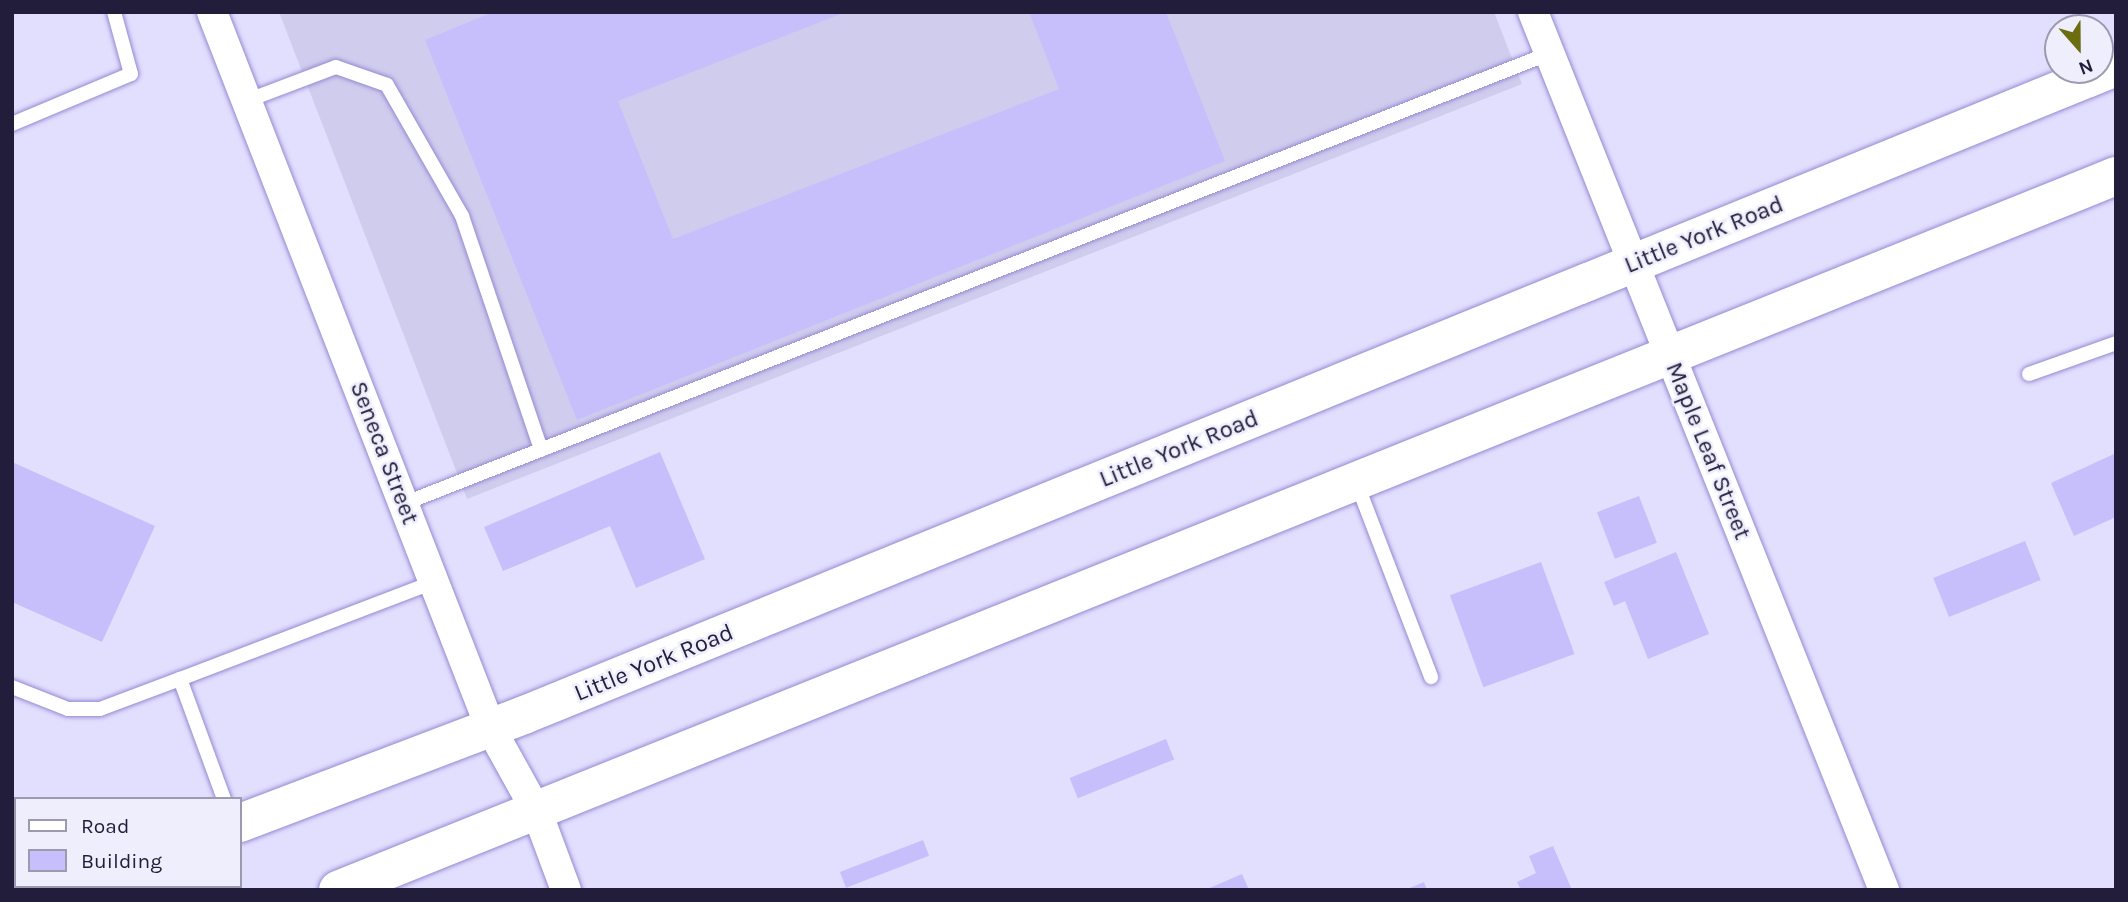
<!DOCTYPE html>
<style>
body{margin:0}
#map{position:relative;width:2128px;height:902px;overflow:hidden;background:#e2defe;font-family:Karla,sans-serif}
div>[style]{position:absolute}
.built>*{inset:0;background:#d0ccee}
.building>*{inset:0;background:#c7bffc;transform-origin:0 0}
.roads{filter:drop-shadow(0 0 2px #958ad2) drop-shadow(0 0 2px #958ad2)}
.service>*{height:14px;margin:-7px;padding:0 7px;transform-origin:7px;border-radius:7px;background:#fff}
.minor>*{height:30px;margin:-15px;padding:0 15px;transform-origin:15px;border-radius:15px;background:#fff}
.secondary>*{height:38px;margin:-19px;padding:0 19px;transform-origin:19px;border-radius:19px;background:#fff}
span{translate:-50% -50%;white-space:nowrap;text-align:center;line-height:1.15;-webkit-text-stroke:5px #efeefd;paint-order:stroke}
.street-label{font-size:24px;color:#221d3a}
.frame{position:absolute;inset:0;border:14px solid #221d3a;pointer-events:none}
.legend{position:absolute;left:14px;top:797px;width:228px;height:91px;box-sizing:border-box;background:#efeefd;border:2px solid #9d9aaf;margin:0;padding:9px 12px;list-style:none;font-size:21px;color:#221d3a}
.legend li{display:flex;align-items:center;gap:14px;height:35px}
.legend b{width:35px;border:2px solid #9d9aaf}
.north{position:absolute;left:2044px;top:14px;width:70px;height:70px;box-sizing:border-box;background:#efeefd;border:2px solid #9d9aaf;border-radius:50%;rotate:159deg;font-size:19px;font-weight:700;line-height:28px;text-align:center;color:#221d3a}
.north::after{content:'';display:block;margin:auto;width:24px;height:32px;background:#6b6d0e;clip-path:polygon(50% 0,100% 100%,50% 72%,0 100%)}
</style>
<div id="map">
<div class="built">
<i style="clip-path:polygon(279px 12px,1494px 12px,1522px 84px,467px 499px)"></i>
</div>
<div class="building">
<i style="clip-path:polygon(493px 12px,846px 12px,618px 101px,673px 239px,1059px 89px,1029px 12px,1166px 12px,1225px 161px,577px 420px,425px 40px)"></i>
<i style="clip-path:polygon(660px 452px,705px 559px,636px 588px,610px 526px,503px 571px,484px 527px)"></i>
<i style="clip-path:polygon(2116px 453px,2116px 517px,2074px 536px,2051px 483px)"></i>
<i style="clip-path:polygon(12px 462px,155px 526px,102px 642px,12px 602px)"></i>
<i style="left:1639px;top:496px;width:50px;height:45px;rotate:69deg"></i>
<i style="left:2025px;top:541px;width:42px;height:99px;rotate:68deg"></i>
<i style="clip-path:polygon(1676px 552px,1709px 634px,1648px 659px,1625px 601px,1614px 606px,1604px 582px)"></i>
<i style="left:1541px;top:562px;width:98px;height:97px;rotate:70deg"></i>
<i style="left:1166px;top:739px;width:22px;height:104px;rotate:68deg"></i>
<i style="left:923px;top:840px;width:17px;height:89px;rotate:69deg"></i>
<i style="clip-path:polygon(1553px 846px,1572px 890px,1521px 890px,1517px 882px,1536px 873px,1529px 856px)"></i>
<i style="clip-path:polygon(1242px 874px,1249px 890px,1205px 890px)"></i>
<i style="clip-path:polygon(1424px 882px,1427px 890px,1405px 890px)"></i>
</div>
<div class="roads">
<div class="service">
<i style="left:246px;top:101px;width:96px;rotate:-20.7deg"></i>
<i style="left:336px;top:67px;width:54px;rotate:19.4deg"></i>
<i style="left:387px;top:85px;width:151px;rotate:60.2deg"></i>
<i style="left:462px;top:216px;width:247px;rotate:71.3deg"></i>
<i style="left:12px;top:124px;width:129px;rotate:-22.8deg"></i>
<i style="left:131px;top:74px;width:64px;rotate:-105.3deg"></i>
<i style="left:2029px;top:374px;width:92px;rotate:-19.6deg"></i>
<i style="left:1357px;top:484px;width:207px;rotate:69deg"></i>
<i style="left:403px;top:504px;width:1232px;rotate:-21.46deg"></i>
<i style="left:12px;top:687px;width:60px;rotate:21.4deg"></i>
<i style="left:68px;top:709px;width:32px"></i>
<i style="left:100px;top:709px;width:85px;rotate:-20.6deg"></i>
<i style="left:224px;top:799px;width:128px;rotate:-110.1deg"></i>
<i style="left:180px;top:679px;width:272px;rotate:-20.9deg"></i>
</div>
<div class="minor">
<i style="left:212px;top:12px;width:769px;rotate:68.74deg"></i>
<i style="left:491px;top:729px;width:95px;rotate:61deg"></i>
<i style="left:537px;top:812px;width:83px;rotate:69.6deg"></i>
<i style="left:1533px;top:12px;width:946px;rotate:68.21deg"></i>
</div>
<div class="secondary">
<i style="left:240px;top:823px;width:304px;rotate:-20.8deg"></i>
<i style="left:524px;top:715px;width:1719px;rotate:-22.15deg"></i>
<i style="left:64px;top:890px;width:11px;rotate:-22deg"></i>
<i style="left:338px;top:890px;width:1916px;rotate:-21.88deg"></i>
</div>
</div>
<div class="street-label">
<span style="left:1704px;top:235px;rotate:-22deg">Little York Road</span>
<span style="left:1179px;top:449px;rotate:-22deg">Little York Road</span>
<span style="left:1708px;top:451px;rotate:68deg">Maple Leaf Street</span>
<span style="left:384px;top:453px;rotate:69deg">Seneca Street</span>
<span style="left:654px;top:663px;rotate:-22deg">Little York Road</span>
</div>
<div class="frame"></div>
<ul class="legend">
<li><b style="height:9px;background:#fff"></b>Road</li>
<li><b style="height:19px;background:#c7bffc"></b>Building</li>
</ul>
<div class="north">N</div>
</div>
